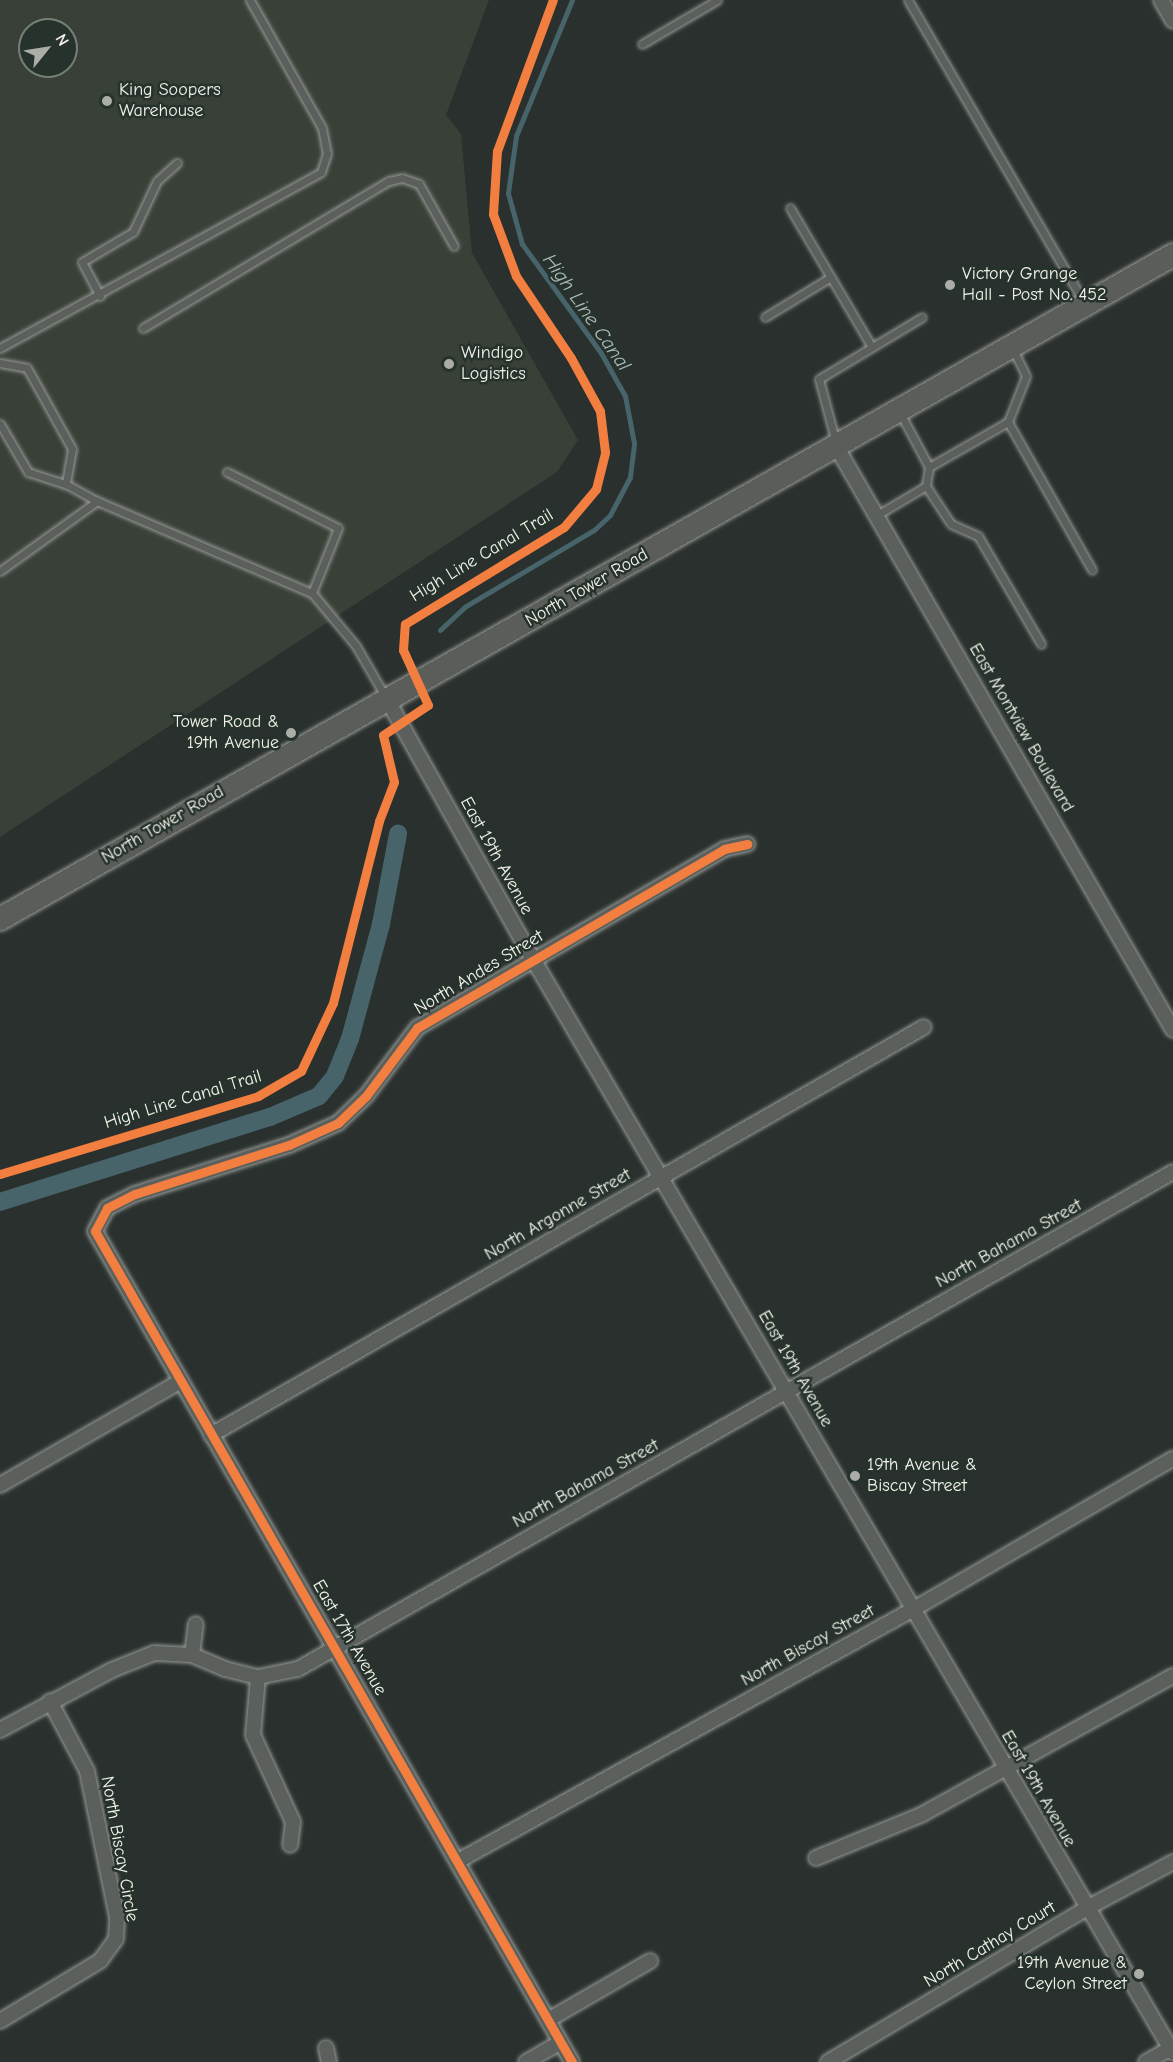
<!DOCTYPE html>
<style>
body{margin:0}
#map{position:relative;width:1173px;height:2062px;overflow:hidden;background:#29302d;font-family:"Comic Neue",sans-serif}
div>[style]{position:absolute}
.built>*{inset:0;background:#394037}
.stream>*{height:5px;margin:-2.5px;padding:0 2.5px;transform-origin:2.5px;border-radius:2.5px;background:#47646b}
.canal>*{height:18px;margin:-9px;padding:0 9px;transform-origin:9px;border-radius:9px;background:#47646b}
.roads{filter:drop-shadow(0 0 2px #969996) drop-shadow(0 0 2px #969996)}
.service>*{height:7px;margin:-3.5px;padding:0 3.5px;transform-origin:3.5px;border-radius:3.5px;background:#5c605c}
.minor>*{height:14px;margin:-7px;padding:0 7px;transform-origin:7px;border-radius:7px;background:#5c605c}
.primary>*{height:22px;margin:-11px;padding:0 11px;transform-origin:11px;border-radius:11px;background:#5b5d58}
.cycleway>*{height:9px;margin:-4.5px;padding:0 4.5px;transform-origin:4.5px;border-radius:4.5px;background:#f27e40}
.dots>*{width:16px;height:16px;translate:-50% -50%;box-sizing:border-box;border:3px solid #26332d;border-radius:50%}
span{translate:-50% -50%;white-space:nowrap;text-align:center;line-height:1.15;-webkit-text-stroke:5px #26332d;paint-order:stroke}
.poi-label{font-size:18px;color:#f4f1e8}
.left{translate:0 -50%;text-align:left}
.right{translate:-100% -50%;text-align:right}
.street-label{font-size:18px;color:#f4f1e8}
.water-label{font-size:20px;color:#b0bbb8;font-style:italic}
.north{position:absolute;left:18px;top:18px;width:60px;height:60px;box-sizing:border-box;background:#26332d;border:2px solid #787f78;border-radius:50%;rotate:60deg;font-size:16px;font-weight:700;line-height:24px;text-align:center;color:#f4f1e8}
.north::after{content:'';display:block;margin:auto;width:21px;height:27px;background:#adada7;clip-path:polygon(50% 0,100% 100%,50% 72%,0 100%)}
</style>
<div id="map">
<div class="built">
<i style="clip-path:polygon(evenodd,0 0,489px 0,446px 115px,461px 134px,472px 253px,578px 440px,557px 472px,0 837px,0 0,30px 30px,66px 30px,66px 66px,30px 66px,30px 30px)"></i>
</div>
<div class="stream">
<i style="left:440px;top:630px;width:35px;rotate:-43deg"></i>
<i style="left:466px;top:606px;width:149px;rotate:-30.7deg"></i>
<i style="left:594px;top:530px;width:22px;rotate:-43deg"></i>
<i style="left:610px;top:515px;width:43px;rotate:-62.2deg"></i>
<i style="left:630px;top:477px;width:34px;rotate:-83deg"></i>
<i style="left:634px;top:443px;width:48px;rotate:-100.8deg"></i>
<i style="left:625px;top:396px;width:49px;rotate:-119.2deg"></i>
<i style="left:601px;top:353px;width:135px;rotate:-125.9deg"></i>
<i style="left:522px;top:244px;width:53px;rotate:-105.4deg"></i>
<i style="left:508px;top:193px;width:58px;rotate:-82deg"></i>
<i style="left:516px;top:136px;width:147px;rotate:-67.6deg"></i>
</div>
<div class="canal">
<i style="left:0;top:1202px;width:283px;rotate:-17.5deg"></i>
<i style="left:270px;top:1117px;width:53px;rotate:-23.2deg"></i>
<i style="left:319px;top:1096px;width:26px;rotate:-51deg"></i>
<i style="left:335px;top:1076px;width:40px;rotate:-68deg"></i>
<i style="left:350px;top:1039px;width:119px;rotate:-74.9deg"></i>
<i style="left:381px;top:924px;width:92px;rotate:-79.3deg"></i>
</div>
<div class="roads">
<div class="service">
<i style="left:908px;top:0;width:348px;rotate:59.8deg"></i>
<i style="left:642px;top:44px;width:87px;rotate:-30.4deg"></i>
<i style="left:790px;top:208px;width:161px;rotate:59.5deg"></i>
<i style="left:100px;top:296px;width:38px;rotate:-118deg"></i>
<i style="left:82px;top:262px;width:59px;rotate:-30.5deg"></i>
<i style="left:133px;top:232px;width:56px;rotate:-64.8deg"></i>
<i style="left:157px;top:181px;width:27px;rotate:-42deg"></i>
<i style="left:765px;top:317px;width:77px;rotate:-31.2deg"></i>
<i style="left:143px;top:328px;width:287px;rotate:-30.9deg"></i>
<i style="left:389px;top:181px;width:13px;rotate:-13deg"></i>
<i style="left:402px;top:178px;width:18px;rotate:19deg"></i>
<i style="left:419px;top:184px;width:71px;rotate:60.6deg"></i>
<i style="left:0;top:348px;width:366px;rotate:-28.7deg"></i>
<i style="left:321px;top:172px;width:19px;rotate:-72deg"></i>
<i style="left:327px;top:154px;width:26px;rotate:-101deg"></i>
<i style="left:322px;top:128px;width:147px;rotate:-119.4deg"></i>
<i style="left:0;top:363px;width:27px;rotate:10deg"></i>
<i style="left:27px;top:368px;width:93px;rotate:60.9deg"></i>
<i style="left:72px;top:449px;width:36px;rotate:100deg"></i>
<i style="left:900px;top:413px;width:61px;rotate:61.8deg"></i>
<i style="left:1008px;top:422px;width:49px;rotate:-68.6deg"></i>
<i style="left:1026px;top:376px;width:30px;rotate:-116deg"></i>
<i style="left:0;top:424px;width:56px;rotate:59.7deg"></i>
<i style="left:28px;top:472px;width:40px;rotate:18deg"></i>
<i style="left:66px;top:484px;width:35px;rotate:29deg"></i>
<i style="left:97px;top:501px;width:234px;rotate:23.2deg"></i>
<i style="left:312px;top:593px;width:69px;rotate:50.3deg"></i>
<i style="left:356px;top:646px;width:58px;rotate:59.9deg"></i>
<i style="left:836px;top:443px;width:66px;rotate:-104.9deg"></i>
<i style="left:819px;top:379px;width:120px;rotate:-31deg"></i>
<i style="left:227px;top:472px;width:124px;rotate:26.8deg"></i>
<i style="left:338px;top:528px;width:70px;rotate:111.8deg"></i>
<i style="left:926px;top:486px;width:19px;rotate:-81deg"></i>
<i style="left:929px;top:467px;width:91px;rotate:-29.7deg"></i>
<i style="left:1008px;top:422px;width:170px;rotate:60.4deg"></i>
<i style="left:877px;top:515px;width:57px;rotate:-30.6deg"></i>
<i style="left:926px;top:486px;width:45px;rotate:56.7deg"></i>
<i style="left:951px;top:524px;width:30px;rotate:24deg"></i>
<i style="left:978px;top:536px;width:125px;rotate:59.7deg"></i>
<i style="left:0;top:571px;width:120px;rotate:-35.8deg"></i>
</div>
<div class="minor">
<i style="left:1161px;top:0;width:24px;rotate:60deg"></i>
<i style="left:836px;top:446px;width:674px;rotate:60.01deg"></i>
<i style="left:388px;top:701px;width:296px;rotate:60.7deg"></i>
<i style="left:533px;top:959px;width:1267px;rotate:59.67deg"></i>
<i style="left:211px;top:1435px;width:821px;rotate:-29.78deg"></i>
<i style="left:0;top:1485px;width:209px;rotate:-29.9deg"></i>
<i style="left:192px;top:1655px;width:31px;rotate:-83deg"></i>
<i style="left:258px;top:1677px;width:58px;rotate:94.9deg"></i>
<i style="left:253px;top:1735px;width:96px;rotate:65.3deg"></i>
<i style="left:293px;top:1822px;width:23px;rotate:97deg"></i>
<i style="left:0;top:1730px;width:127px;rotate:-28.2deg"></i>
<i style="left:112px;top:1670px;width:45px;rotate:-22deg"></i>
<i style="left:154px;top:1653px;width:38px;rotate:3deg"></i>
<i style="left:192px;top:1655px;width:36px;rotate:23deg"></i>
<i style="left:225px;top:1669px;width:34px;rotate:14deg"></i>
<i style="left:258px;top:1677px;width:41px;rotate:-11.3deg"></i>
<i style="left:298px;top:1669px;width:1006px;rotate:-29.6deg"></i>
<i style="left:816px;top:1858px;width:113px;rotate:-22.3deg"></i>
<i style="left:921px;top:1815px;width:288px;rotate:-28.9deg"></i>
<i style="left:458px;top:1861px;width:519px;rotate:-28.94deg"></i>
<i style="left:912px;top:1610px;width:302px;rotate:-30.1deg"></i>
<i style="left:548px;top:2020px;width:118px;rotate:-30deg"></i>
<i style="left:0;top:2021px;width:117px;rotate:-31deg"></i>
<i style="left:100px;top:1961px;width:27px;rotate:-54deg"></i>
<i style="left:116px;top:1939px;width:22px;rotate:-87deg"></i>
<i style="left:117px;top:1917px;width:149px;rotate:-101.6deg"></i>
<i style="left:87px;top:1771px;width:79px;rotate:-117.9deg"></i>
<i style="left:326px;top:2048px;width:14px;rotate:78deg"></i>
<i style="left:526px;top:2062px;width:40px;rotate:-29.7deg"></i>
<i style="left:572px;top:2062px;width:958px;rotate:-119.86deg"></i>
<i style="left:95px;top:1231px;width:26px;rotate:-62deg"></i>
<i style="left:107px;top:1208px;width:31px;rotate:-27deg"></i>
<i style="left:135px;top:1194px;width:162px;rotate:-17.7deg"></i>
<i style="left:289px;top:1145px;width:54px;rotate:-24.2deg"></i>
<i style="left:338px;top:1123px;width:39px;rotate:-44deg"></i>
<i style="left:366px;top:1096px;width:85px;rotate:-53.1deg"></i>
<i style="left:417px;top:1028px;width:355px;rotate:-30.2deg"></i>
<i style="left:724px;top:849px;width:24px;rotate:-12deg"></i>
<i style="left:828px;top:2062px;width:301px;rotate:-30.7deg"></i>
<i style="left:1087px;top:1908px;width:98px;rotate:-28.1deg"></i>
<i style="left:1146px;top:2062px;width:31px;rotate:-29deg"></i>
</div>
<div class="primary">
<i style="left:0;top:919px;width:1348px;rotate:-29.51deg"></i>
</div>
</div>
<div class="cycleway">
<i style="left:0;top:1174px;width:270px;rotate:-16.8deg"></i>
<i style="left:258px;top:1096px;width:50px;rotate:-30.2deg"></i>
<i style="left:301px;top:1071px;width:75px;rotate:-64.8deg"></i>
<i style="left:333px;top:1003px;width:188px;rotate:-75.8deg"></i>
<i style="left:379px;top:821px;width:42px;rotate:-69deg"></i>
<i style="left:394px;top:782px;width:48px;rotate:-103.2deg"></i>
<i style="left:383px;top:735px;width:54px;rotate:-33.7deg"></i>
<i style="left:428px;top:705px;width:60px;rotate:-114.4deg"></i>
<i style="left:403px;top:650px;width:26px;rotate:-86deg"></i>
<i style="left:405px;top:624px;width:186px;rotate:-31.4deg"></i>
<i style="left:564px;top:527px;width:50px;rotate:-49.9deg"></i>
<i style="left:596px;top:489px;width:38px;rotate:-76deg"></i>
<i style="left:605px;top:452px;width:41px;rotate:-97deg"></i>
<i style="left:600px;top:411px;width:60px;rotate:-118.7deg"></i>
<i style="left:571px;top:358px;width:99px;rotate:-123.9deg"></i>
<i style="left:516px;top:276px;width:66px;rotate:-110.4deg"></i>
<i style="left:493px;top:214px;width:63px;rotate:-86.4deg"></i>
<i style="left:497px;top:151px;width:161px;rotate:-69.7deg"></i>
<i style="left:572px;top:2062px;width:958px;rotate:-119.86deg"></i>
<i style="left:95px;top:1231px;width:26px;rotate:-62deg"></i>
<i style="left:107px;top:1208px;width:31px;rotate:-27deg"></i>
<i style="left:135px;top:1194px;width:162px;rotate:-17.7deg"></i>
<i style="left:289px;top:1145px;width:54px;rotate:-24.2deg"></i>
<i style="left:338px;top:1123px;width:39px;rotate:-44deg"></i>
<i style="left:366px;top:1096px;width:85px;rotate:-53.1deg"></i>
<i style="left:417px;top:1028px;width:355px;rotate:-30.2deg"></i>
<i style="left:724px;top:849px;width:24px;rotate:-12deg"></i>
</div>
<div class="dots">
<i style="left:107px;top:101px;background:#adada7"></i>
<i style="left:950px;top:285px;background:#adada7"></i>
<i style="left:449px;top:364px;background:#adada7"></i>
<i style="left:291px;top:733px;background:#adada7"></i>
<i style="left:855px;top:1476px;background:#adada7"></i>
<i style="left:1139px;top:1974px;background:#adada7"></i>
</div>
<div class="poi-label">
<span class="left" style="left:119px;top:101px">King Soopers<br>Warehouse</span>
<span class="left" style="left:962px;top:285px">Victory Grange<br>Hall - Post No. 452</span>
<span class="left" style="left:461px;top:364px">Windigo<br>Logistics</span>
<span class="right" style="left:279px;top:733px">Tower Road &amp;<br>19th Avenue</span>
<span class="left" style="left:867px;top:1476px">19th Avenue &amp;<br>Biscay Street</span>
<span class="right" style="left:1127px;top:1974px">19th Avenue &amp;<br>Ceylon Street</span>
</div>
<div class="street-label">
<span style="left:482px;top:556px;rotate:-31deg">High Line Canal Trail</span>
<span style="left:587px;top:588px;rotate:-30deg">North Tower Road</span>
<span style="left:1021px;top:728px;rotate:60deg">East Montview Boulevard</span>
<span style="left:163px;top:825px;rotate:-30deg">North Tower Road</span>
<span style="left:496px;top:856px;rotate:61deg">East 19th Avenue</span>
<span style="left:479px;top:973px;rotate:-31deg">North Andes Street</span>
<span style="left:183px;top:1100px;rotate:-17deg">High Line Canal Trail</span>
<span style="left:558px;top:1215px;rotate:-30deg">North Argonne Street</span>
<span style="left:1009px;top:1244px;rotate:-29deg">North Bahama Street</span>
<span style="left:795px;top:1369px;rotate:60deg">East 19th Avenue</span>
<span style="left:586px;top:1484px;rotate:-29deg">North Bahama Street</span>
<span style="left:349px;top:1638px;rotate:60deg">East 17th Avenue</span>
<span style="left:808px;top:1646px;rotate:-29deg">North Biscay Street</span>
<span style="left:1038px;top:1789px;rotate:60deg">East 19th Avenue</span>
<span style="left:119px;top:1849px;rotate:80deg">North Biscay Circle</span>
<span style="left:990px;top:1945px;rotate:-31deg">North Cathay Court</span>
</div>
<div class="water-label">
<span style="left:587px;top:312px;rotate:55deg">High Line Canal</span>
</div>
<div class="north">N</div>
</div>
